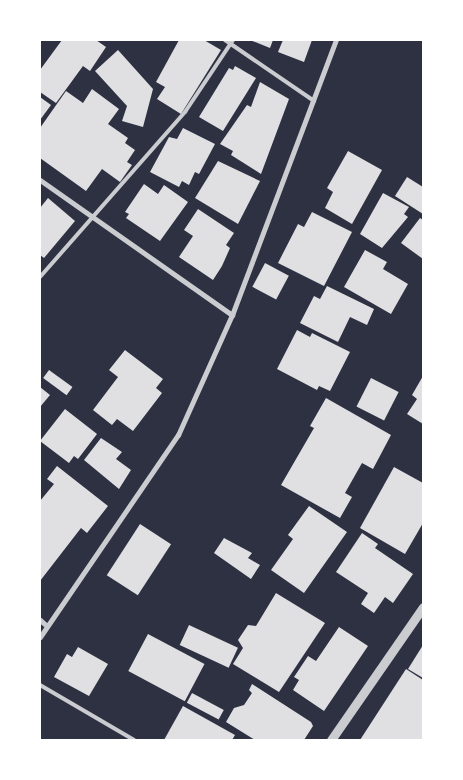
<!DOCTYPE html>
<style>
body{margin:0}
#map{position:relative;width:463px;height:780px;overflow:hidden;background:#2d3142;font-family:Rubik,sans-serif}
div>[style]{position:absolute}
.building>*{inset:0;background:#e0e0e3;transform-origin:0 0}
.service>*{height:4px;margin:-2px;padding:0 2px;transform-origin:2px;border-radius:2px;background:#caccd0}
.minor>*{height:5px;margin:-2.5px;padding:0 2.5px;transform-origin:2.5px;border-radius:2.5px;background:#caccd0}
.tertiary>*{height:9px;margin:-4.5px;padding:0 4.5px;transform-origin:4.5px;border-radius:4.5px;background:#caccd0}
span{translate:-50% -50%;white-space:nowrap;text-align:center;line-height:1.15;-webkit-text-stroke:4px #fff;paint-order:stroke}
.frame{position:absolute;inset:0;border:41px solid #fff;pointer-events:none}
</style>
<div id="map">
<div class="building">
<i style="clip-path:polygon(62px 40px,96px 40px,106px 47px,90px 71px,83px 66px,56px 103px,40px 92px,40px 70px)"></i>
<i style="clip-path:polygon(179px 40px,204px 40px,221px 50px,181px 114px,157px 99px,165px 87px,156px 82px)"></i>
<i style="clip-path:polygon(250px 40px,273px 40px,270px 48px)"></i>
<i style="clip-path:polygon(283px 40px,312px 40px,304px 62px,278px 52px)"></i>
<i style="clip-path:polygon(118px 50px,153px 89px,143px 127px,122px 121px,127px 106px,95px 71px)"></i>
<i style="clip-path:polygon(235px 66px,256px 78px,223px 131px,199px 117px,229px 68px,233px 70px)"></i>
<i style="clip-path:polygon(260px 82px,289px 99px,261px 174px,231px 155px,233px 151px,220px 144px,247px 105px,251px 107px)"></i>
<i style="clip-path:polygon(92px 89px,119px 109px,108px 124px,128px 138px,125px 143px,135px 150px,127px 162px,132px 165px,120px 182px,102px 169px,86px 191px,40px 158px,40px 128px,66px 91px,83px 103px)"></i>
<i style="clip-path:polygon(40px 97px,51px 105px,40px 120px)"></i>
<i style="clip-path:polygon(183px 128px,215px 144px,199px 174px,195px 172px,189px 185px,182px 181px,179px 187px,150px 172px,169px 137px,177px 139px)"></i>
<i style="clip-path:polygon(348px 151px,382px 170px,352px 224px,325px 208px,333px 192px,327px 188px)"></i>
<i style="clip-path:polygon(218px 161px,260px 181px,238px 224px,195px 198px)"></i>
<i style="clip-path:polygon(407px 177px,423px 187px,423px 214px,395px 196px)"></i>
<i style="clip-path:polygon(144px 184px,158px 194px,164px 185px,188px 202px,160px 241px,126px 218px,129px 214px,125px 212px)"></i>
<i style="clip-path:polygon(383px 193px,409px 207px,404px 214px,408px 217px,382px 248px,360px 234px)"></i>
<i style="clip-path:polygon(48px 198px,75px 221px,44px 258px,40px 255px,40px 208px)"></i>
<i style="clip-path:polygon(198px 209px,234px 233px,226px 245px,230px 248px,222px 266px,213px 280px,179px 257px,193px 236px,184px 230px)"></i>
<i style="clip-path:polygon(312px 212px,352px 232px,324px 286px,278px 263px,298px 224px,304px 227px)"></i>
<i style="clip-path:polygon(420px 218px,423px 220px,423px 259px,401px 243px)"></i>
<i style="clip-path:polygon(365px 250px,387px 262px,383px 269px,408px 284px,391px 314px,344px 287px)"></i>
<i style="left:265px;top:263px;width:27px;height:27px;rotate:28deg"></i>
<i style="clip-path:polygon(327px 286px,374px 309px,367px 325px,350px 317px,338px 342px,300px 323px,314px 296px,320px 299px)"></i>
<i style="clip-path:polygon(297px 330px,310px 337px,312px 333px,350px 352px,330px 391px,319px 386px,317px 390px,277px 369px)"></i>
<i style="clip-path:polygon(125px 350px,163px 379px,156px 388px,162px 393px,133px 431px,117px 419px,112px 425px,93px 410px,118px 377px,109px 370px)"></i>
<i style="left:49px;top:370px;width:29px;height:10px;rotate:36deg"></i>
<i style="clip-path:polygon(423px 376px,423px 424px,407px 414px,417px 399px,412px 395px)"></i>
<i style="left:371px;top:378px;width:31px;height:32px;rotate:27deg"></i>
<i style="clip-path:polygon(40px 387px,50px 395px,40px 407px)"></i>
<i style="clip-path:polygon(326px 398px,391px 435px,373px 469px,362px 463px,345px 493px,352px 497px,340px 518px,281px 485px,314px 428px,310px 426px)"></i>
<i style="clip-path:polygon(65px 409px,97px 434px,78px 459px,74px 456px,69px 463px,40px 441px)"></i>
<i style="clip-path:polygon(101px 438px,122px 452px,116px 459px,131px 470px,119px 489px,84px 460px)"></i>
<i style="clip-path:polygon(57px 466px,108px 506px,87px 533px,81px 528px,40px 581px,40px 501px,54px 484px,47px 479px)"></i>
<i style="clip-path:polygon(394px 467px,423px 483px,423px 523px,405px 554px,360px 528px)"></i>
<i style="clip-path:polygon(309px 506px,347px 532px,304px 593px,271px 570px,293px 539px,288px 535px)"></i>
<i style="left:140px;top:524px;width:37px;height:61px;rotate:33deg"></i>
<i style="clip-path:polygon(362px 533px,378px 544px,375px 548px,413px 574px,393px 603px,385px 597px,374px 613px,361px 604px,368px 593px,336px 572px)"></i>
<i style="clip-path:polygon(224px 538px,252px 553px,248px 558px,260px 565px,251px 579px,214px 553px)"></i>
<i style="clip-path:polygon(276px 593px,325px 623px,279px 692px,233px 664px,243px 648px,238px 640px,248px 625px,256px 626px)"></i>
<i style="left:189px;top:625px;width:54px;height:22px;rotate:25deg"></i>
<i style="clip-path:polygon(339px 627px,368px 646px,324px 711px,293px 690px,299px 680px,294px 677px,308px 656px,316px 661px)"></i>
<i style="left:148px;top:634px;width:64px;height:42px;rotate:28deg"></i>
<i style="clip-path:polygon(423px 645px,423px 678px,408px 669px)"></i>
<i style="clip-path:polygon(78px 647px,108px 664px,89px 696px,54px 677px,67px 654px,72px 657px)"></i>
<i style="clip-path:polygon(406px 669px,423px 680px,423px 740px,360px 740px)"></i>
<i style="clip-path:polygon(252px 684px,311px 722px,313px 726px,304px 740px,255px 740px,226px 722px,234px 708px,244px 705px,252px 693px,249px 690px)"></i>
<i style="left:192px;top:693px;width:36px;height:11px;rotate:28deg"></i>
<i style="clip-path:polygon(183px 706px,235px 735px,232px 740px,164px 740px)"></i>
</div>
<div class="service">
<i style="left:225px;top:40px;width:108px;rotate:34.4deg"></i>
<i style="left:40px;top:277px;width:220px;rotate:-48.7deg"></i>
<i style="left:185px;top:112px;width:87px;rotate:-56.3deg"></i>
<i style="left:40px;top:685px;width:109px;rotate:30.3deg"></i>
</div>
<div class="minor">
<i style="left:40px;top:180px;width:235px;rotate:35.1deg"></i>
<i style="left:40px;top:620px;width:9px;rotate:41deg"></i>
<i style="left:40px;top:637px;width:245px;rotate:-55.7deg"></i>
<i style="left:178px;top:435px;width:132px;rotate:-65.8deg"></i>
<i style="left:232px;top:315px;width:294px;rotate:-69.3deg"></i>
</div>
<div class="tertiary">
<i style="left:331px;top:740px;width:162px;rotate:-55.3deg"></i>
</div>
<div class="frame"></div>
</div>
